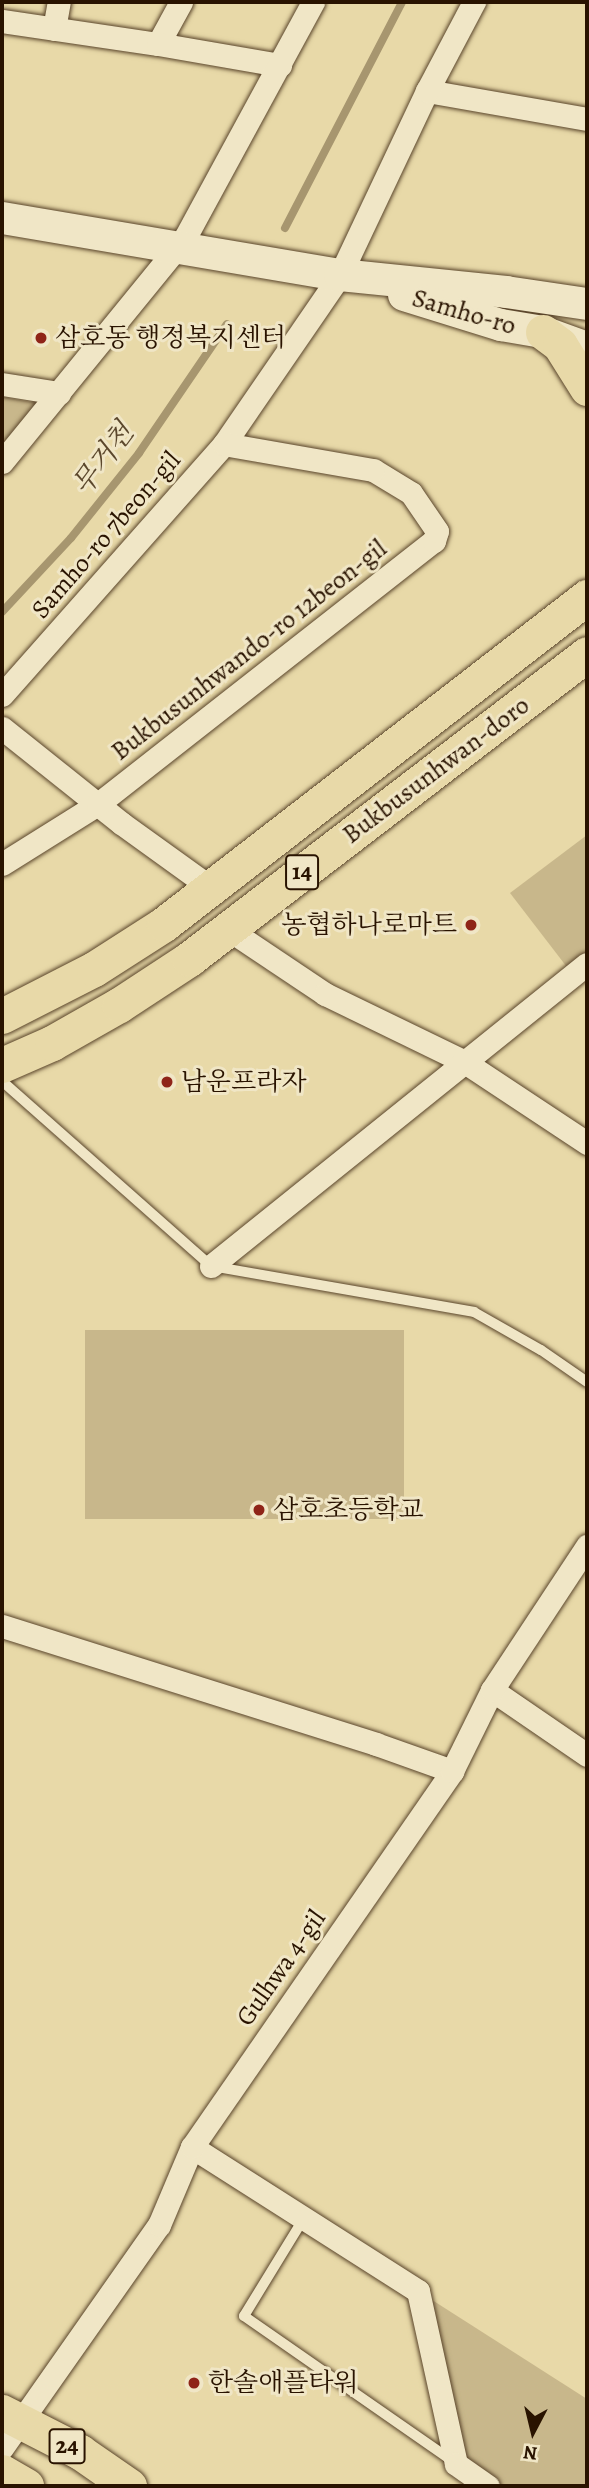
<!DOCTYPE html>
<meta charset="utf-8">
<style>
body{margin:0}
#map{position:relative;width:589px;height:2488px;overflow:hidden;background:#e8d9a8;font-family:Alegreya,"Noto Serif KR",serif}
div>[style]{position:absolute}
.green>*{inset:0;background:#c8b78b;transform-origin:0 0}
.stream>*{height:8px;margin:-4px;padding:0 4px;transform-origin:4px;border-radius:4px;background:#a7966f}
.roads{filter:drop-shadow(0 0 2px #59442a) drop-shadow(0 0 2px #59442a)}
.lane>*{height:10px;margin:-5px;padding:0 5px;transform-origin:5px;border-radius:5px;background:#f0e6c6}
.street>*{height:23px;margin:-11.5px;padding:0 11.5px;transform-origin:11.5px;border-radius:11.5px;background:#f0e6c6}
.secondary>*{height:32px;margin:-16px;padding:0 16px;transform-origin:16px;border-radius:16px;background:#f0e6c6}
.primary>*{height:35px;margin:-17.5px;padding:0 17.5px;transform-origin:17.5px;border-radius:17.5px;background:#e8d9a8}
.dots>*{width:19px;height:19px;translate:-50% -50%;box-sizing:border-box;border:4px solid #f0e6c6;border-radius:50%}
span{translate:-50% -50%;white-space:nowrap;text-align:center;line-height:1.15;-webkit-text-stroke:6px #f0e6c6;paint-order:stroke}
.shield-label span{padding:2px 5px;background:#f0e6c6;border:2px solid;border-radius:5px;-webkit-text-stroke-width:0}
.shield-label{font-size:24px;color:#291300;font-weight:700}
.street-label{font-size:26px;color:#291300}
.poi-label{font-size:26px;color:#291300}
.left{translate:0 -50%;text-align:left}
.right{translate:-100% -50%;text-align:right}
.water-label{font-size:28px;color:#5b472c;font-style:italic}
.frame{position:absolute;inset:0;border:4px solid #291300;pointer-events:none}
.north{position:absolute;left:498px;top:2397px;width:70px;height:70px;-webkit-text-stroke:5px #f0e6c6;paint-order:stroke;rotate:187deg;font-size:19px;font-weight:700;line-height:28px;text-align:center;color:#291300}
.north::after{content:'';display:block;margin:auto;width:24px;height:32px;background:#291300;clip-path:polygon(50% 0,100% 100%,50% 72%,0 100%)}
</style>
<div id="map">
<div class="green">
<i style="clip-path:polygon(2px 397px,37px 403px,2px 444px)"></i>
<i style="clip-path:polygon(587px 835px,587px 964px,573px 975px,510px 893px)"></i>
<i style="left:404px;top:1330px;width:189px;height:319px;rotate:90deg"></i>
<i style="clip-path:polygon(418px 2291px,587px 2399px,587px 2486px,488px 2486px,456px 2464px)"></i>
</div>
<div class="stream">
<i style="left:285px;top:228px;width:254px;rotate:-62.6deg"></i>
<i style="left:2px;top:612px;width:101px;rotate:-47deg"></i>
<i style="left:71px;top:538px;width:109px;rotate:-51.3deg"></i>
<i style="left:139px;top:453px;width:156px;rotate:-55.7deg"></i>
</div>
<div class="roads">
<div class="lane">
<i style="left:2px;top:1081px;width:279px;rotate:41.5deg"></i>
<i style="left:211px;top:1266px;width:267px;rotate:9.9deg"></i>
<i style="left:474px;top:1312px;width:77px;rotate:29.6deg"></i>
<i style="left:541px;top:1350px;width:56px;rotate:34.8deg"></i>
<i style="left:304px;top:2218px;width:115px;rotate:121.5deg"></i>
<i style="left:244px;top:2316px;width:256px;rotate:34.8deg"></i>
</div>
<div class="street">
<i style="left:2px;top:21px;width:158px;rotate:8.4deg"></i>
<i style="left:158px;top:44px;width:48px;rotate:-61.3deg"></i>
<i style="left:54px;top:29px;width:27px;rotate:-80deg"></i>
<i style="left:158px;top:44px;width:124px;rotate:9.8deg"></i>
<i style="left:427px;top:91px;width:162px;rotate:9.9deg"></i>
<i style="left:2px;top:384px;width:58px;rotate:9deg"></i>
<i style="left:2px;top:462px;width:291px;rotate:-50.8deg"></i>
<i style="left:186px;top:236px;width:266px;rotate:-61.5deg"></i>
<i style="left:2px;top:695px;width:335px;rotate:-48.5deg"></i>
<i style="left:224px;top:444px;width:205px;rotate:-55.5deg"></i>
<i style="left:340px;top:275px;width:204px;rotate:-64.7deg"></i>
<i style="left:427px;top:91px;width:101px;rotate:-62.2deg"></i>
<i style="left:2px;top:728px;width:152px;rotate:38.6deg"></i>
<i style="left:121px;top:823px;width:111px;rotate:35.8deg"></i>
<i style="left:2px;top:864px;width:113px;rotate:-32deg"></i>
<i style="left:98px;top:804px;width:427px;rotate:-38.1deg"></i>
<i style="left:434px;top:541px;width:10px;rotate:-73deg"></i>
<i style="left:437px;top:531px;width:46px;rotate:-124.4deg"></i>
<i style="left:411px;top:493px;width:44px;rotate:-148.8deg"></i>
<i style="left:373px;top:470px;width:151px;rotate:-170.1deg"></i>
<i style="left:228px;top:929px;width:117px;rotate:33.8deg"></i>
<i style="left:325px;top:994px;width:153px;rotate:25.9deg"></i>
<i style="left:463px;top:1061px;width:149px;rotate:33.5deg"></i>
<i style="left:211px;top:1266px;width:482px;rotate:-38.8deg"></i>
<i style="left:2px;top:1626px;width:392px;rotate:17.5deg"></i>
<i style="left:376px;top:1744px;width:81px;rotate:19.6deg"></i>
<i style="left:492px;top:1690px;width:115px;rotate:34.4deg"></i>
<i style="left:192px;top:2147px;width:268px;rotate:32.5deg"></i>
<i style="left:418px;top:2291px;width:177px;rotate:77.6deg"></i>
<i style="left:456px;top:2464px;width:39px;rotate:35deg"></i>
<i style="left:2px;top:2448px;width:273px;rotate:-54.9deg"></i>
<i style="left:159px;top:2225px;width:85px;rotate:-67.1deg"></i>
<i style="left:192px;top:2147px;width:457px;rotate:-55.3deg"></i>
<i style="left:452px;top:1771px;width:90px;rotate:-63.7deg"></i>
<i style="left:492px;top:1690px;width:173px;rotate:-56.6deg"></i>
</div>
<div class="secondary">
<i style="left:2px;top:218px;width:343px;rotate:9.6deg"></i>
<i style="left:340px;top:275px;width:167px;rotate:5.8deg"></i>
<i style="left:506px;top:292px;width:82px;rotate:8.4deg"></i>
<i style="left:404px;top:295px;width:102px;rotate:17.2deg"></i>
<i style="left:501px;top:325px;width:43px;rotate:9.5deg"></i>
<i style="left:543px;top:332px;width:47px;rotate:20deg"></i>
</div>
<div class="primary">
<i style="left:543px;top:332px;width:21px;rotate:37deg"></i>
<i style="left:560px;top:345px;width:51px;rotate:57.9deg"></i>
<i style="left:2px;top:1016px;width:103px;rotate:-27.1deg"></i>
<i style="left:94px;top:969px;width:83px;rotate:-32.7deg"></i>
<i style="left:164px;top:924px;width:535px;rotate:-37.71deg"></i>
<i style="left:2px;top:1065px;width:55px;rotate:-23.7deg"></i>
<i style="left:52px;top:1043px;width:77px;rotate:-29.6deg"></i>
<i style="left:119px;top:1005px;width:84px;rotate:-33.3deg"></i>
<i style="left:189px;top:959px;width:501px;rotate:-37.46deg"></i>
<i style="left:2px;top:2412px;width:88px;rotate:27.1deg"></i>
<i style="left:80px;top:2452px;width:60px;rotate:34.8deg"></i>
<i style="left:2px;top:2472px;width:28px;rotate:30deg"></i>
</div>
</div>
<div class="dots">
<i style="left:41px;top:338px;background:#8f2418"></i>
<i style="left:471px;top:925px;background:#8f2418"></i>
<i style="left:167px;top:1082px;background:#8f2418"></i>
<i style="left:259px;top:1510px;background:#8f2418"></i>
<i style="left:194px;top:2383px;background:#8f2418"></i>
</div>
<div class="shield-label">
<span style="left:302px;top:872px">14</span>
<span style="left:67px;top:2446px">24</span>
</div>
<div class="street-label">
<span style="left:464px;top:312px;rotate:16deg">Samho-ro</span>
<span style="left:106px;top:535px;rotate:-49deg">Samho-ro 7beon-gil</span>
<span style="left:249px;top:650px;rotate:-38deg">Bukbusunhwando-ro 12beon-gil</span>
<span style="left:436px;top:770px;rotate:-37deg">Bukbusunhwan-doro</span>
<span style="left:281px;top:1968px;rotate:-55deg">Gulhwa 4-gil</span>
</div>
<div class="poi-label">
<span class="left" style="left:55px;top:338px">삼호동 행정복지센터</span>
<span class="right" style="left:457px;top:925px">농협하나로마트</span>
<span class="left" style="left:181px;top:1082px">남운프라자</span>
<span class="left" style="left:273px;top:1510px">삼호초등학교</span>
<span class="left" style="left:208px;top:2383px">한솔애플타워</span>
</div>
<div class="water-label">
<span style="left:103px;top:459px;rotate:-53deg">무거천</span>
</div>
<div class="frame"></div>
<div class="north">N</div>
</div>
